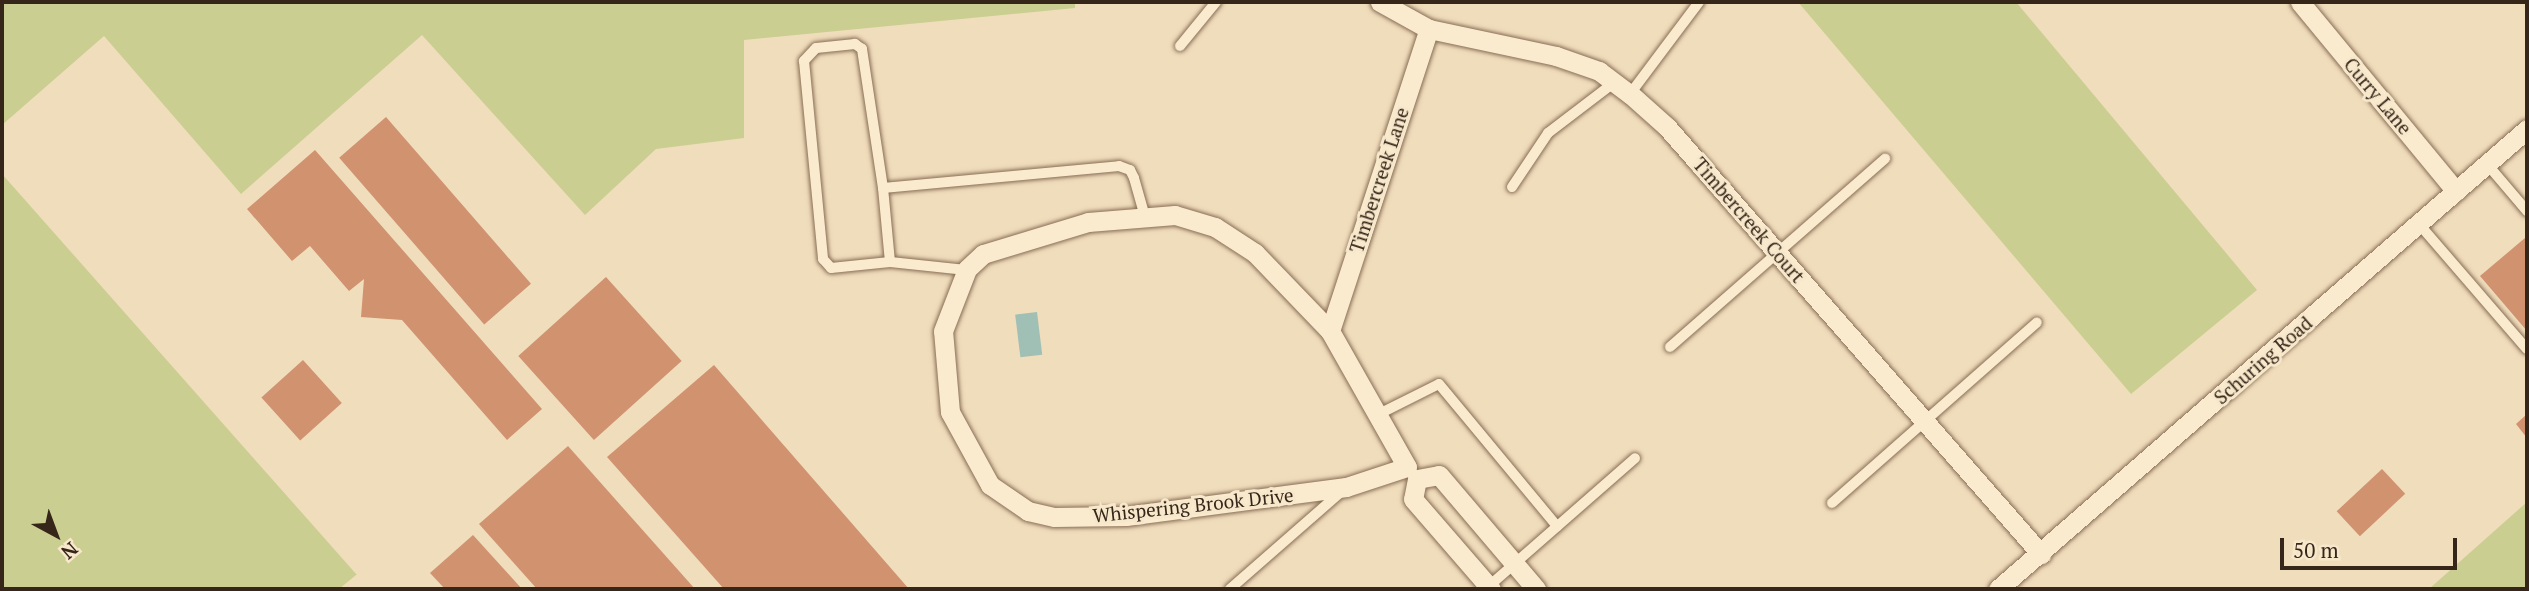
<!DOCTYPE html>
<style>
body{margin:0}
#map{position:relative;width:2529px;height:591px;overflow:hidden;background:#f0ddbc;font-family:"PT Serif",serif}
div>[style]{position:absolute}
.green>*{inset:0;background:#cace90}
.water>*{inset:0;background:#a0c0b5;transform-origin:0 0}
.building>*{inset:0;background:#d0926f;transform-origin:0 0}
.roads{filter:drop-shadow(0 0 2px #886d55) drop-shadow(0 0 2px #886d55)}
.service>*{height:10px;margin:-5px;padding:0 5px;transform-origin:5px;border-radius:5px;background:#faebcf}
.minor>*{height:19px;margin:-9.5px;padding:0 9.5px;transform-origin:9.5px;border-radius:9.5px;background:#faebcf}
span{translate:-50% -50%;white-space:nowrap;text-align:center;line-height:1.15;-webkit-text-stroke:6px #f7e8cb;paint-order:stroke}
.street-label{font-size:19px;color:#36261a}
.frame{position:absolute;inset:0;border:4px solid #36261a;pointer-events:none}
.north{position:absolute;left:21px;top:500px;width:70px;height:70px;-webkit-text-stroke:5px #f7e8cb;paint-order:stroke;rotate:139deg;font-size:19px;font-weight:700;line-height:28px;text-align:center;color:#36261a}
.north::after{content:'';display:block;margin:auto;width:24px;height:32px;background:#36261a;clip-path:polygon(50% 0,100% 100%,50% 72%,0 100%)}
.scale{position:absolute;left:2280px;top:538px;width:177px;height:32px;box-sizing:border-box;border:4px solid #36261a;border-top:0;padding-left:9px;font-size:21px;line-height:24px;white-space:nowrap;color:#36261a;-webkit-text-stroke:5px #f7e8cb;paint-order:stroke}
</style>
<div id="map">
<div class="green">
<i style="clip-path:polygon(2px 2px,1075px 2px,1075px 8px,744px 40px,744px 138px,656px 149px,585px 215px,422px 35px,241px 194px,104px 36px,2px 125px)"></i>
<i style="clip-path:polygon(1798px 2px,2016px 2px,2257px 290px,2131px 394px)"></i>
<i style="clip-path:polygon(2px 174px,357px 575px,356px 575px,339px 589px,2px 589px)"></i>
<i style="clip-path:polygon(2527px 502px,2527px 589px,2429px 589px)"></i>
</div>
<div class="water">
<i style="left:1037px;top:312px;width:43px;height:22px;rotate:83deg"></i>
</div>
<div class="building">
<i style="left:386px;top:117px;width:221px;height:62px;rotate:49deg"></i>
<i style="clip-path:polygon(315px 150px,542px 409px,507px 440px,402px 320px,361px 317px,364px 279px,349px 291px,310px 246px,292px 261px,247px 209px)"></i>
<i style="clip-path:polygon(2525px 238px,2527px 240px,2527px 331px,2480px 276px)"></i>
<i style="left:606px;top:277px;width:113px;height:118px;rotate:48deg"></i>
<i style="left:303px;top:360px;width:58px;height:56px;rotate:48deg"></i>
<i style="clip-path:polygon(714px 365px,909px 589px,724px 589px,607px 457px)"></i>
<i style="clip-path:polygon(2527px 414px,2527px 438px,2516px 424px)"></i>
<i style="clip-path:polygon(568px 446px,695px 589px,537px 589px,479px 524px)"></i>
<i style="left:2382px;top:469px;width:34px;height:62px;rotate:47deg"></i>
<i style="clip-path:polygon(473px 535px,522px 589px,445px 589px,430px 573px)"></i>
</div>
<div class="roads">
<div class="service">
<i style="left:1180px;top:46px;width:57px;rotate:-50.7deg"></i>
<i style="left:1630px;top:94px;width:115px;rotate:-53.1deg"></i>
<i style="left:2487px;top:164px;width:62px;rotate:49.6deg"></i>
<i style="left:1512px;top:187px;width:65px;rotate:-56.3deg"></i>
<i style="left:1548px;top:133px;width:84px;rotate:-37.3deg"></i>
<i style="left:883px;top:188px;width:141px;rotate:-98.6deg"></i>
<i style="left:862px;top:49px;width:9px;rotate:-144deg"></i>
<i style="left:855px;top:44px;width:39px;rotate:174deg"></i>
<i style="left:816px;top:48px;width:18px;rotate:133deg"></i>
<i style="left:804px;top:61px;width:199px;rotate:84.5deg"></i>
<i style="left:823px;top:259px;width:12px;rotate:48deg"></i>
<i style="left:831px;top:268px;width:59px;rotate:-5.8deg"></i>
<i style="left:2419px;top:224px;width:165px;rotate:49.2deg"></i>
<i style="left:966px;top:270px;width:76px;rotate:-174deg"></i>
<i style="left:890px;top:262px;width:74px;rotate:-95.4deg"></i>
<i style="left:883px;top:188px;width:237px;rotate:-5.3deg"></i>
<i style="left:1119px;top:166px;width:12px;rotate:20deg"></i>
<i style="left:1130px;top:170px;width:9px;rotate:63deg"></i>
<i style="left:1134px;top:178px;width:41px;rotate:74.2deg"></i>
<i style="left:1670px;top:347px;width:286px;rotate:-41.2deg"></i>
<i style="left:1377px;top:415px;width:69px;rotate:-26.6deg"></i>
<i style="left:1439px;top:384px;width:185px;rotate:50.3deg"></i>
<i style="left:1832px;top:503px;width:273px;rotate:-41.4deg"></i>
<i style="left:1489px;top:586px;width:194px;rotate:-41.2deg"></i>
<i style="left:1230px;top:589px;width:150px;rotate:-41.2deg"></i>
</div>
<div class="minor">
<i style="left:1380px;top:2px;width:56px;rotate:28.9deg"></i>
<i style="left:1429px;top:29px;width:130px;rotate:12deg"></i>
<i style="left:1556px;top:56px;width:46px;rotate:19.2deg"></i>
<i style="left:1599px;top:71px;width:39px;rotate:37deg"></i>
<i style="left:1630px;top:94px;width:50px;rotate:41.7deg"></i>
<i style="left:1667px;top:127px;width:568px;rotate:48.79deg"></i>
<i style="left:2300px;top:2px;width:245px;rotate:50.5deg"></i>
<i style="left:1175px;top:215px;width:42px;rotate:16.7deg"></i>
<i style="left:1215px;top:227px;width:48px;rotate:33deg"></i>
<i style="left:1255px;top:253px;width:108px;rotate:46.1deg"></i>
<i style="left:1330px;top:331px;width:156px;rotate:60.5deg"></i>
<i style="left:1407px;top:467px;width:64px;rotate:161.8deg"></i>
<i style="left:1346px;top:487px;width:222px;rotate:172.5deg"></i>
<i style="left:1126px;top:516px;width:72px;rotate:179.2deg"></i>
<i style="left:1054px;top:517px;width:27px;rotate:-167deg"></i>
<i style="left:1028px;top:511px;width:46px;rotate:-145.6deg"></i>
<i style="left:990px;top:485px;width:83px;rotate:-118.7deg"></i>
<i style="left:950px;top:412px;width:81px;rotate:-94.9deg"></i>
<i style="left:943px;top:331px;width:66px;rotate:-68.8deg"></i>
<i style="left:967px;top:269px;width:22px;rotate:-43deg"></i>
<i style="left:983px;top:254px;width:110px;rotate:-16.9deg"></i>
<i style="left:1088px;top:222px;width:87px;rotate:-4.6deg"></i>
<i style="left:1330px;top:331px;width:318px;rotate:-71.9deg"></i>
<i style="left:1417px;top:479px;width:22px;rotate:-10deg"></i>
<i style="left:1439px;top:475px;width:150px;rotate:49.6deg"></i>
<i style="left:1417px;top:479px;width:20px;rotate:101deg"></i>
<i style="left:1413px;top:499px;width:119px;rotate:49.1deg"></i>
<i style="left:1998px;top:589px;width:701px;rotate:-41.01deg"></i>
</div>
</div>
<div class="street-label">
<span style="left:2378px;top:96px;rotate:50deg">Curry Lane</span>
<span style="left:1379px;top:180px;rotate:-72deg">Timbercreek Lane</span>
<span style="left:1749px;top:220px;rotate:49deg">Timbercreek Court</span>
<span style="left:2263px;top:360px;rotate:-41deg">Schuring Road</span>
<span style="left:1193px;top:505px;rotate:-6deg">Whispering Brook Drive</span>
</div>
<div class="frame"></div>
<div class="north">N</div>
<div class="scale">50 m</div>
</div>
